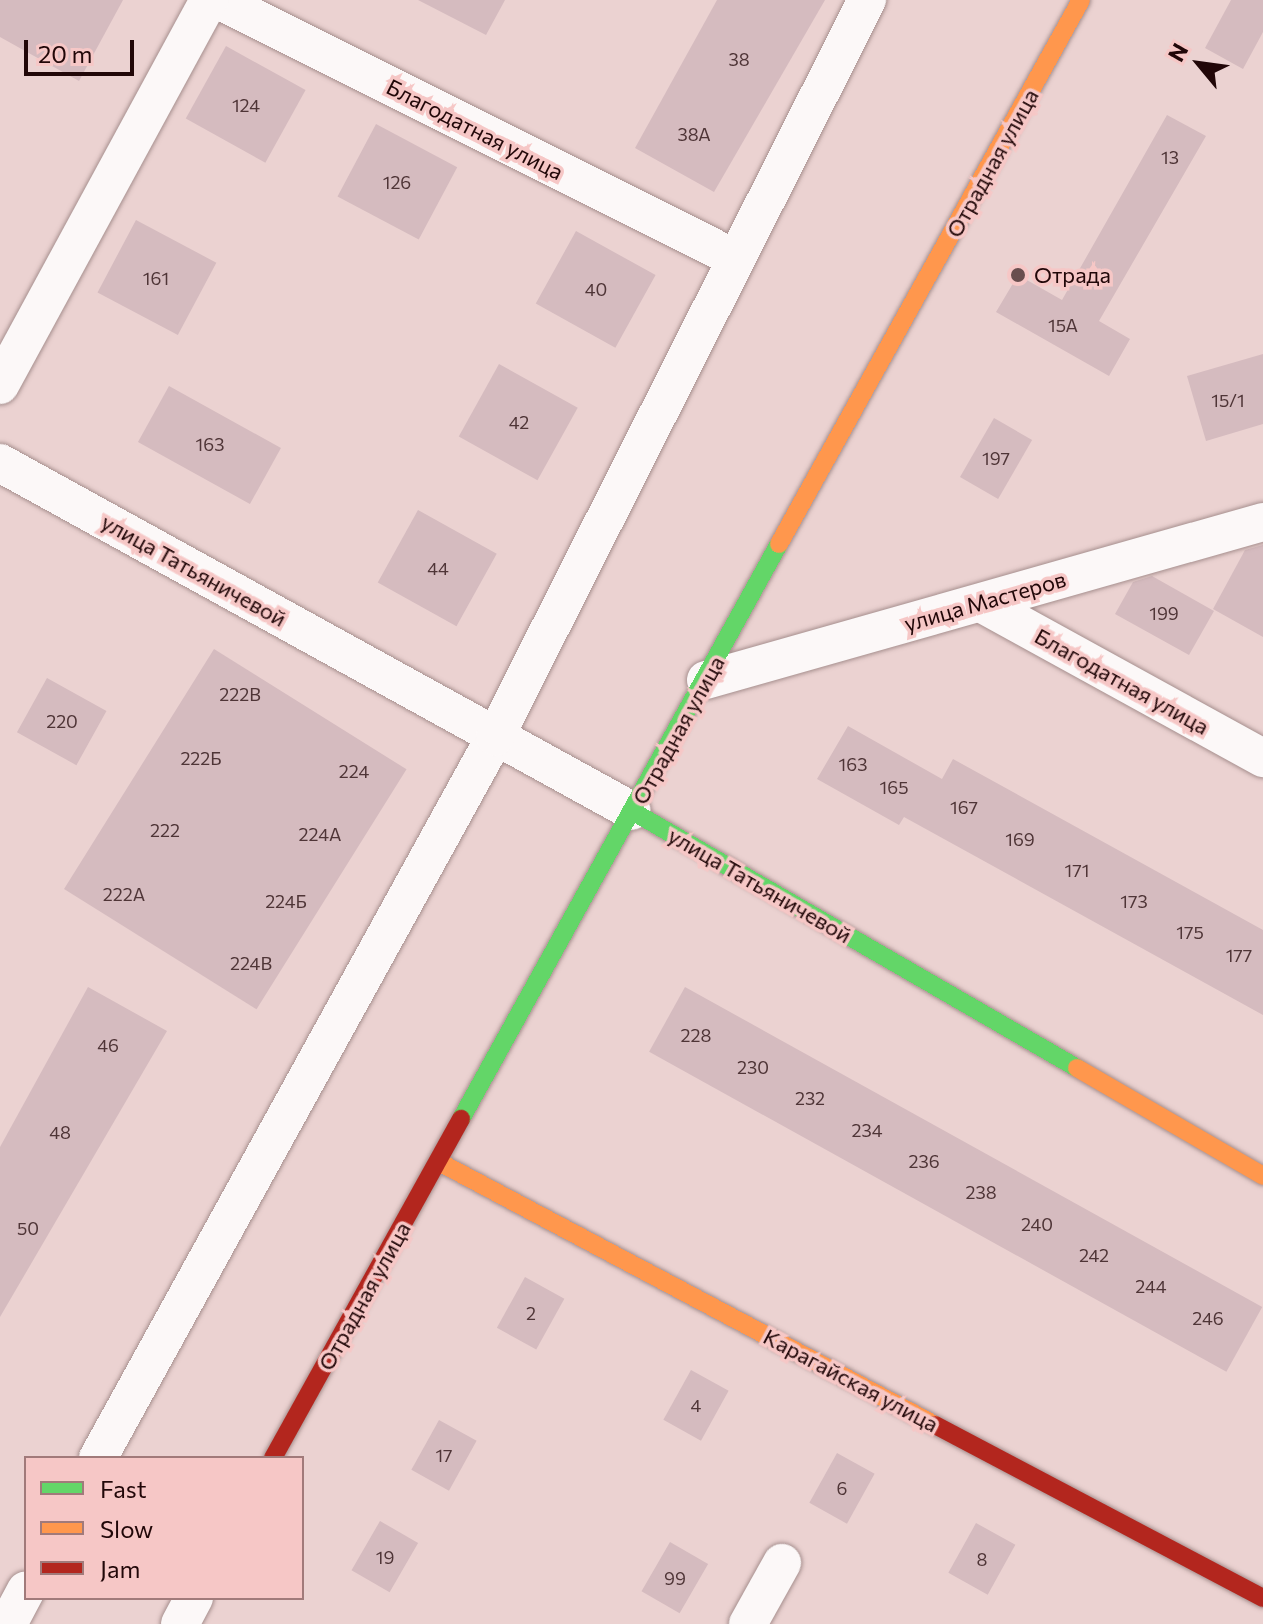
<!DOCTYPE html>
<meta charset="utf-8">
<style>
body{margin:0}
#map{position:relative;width:1263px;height:1624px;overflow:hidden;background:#ebd2d1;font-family:Commissioner,sans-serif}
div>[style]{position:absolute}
.building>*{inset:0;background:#d5bbbf;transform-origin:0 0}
.roads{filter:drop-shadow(0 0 2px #a68f8e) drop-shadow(0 0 2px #a68f8e)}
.street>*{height:38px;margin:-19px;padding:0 19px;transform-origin:19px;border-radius:19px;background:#fcf8f8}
.fast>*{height:18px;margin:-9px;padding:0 9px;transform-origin:9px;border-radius:9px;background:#63d668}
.slow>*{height:18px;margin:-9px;padding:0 9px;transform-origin:9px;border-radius:9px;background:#ff974d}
.jam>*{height:18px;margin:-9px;padding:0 9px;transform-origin:9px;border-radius:9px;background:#b3261e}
.dots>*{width:22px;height:22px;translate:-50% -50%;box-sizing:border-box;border:4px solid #f6c7c6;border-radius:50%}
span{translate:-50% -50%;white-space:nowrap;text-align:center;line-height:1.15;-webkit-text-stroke:7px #f6c7c6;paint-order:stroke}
.number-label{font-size:18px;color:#4f3537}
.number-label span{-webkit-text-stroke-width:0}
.street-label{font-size:22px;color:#210708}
.poi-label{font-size:22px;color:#210708}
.left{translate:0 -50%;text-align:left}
.legend{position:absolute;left:24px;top:1456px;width:280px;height:144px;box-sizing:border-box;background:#f6c7c6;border:2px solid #a17a7a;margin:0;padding:10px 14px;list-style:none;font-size:24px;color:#210708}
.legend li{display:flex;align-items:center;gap:16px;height:40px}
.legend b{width:40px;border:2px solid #a17a7a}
.north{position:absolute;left:1159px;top:24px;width:80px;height:80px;-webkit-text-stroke:6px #f6c7c6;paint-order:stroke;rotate:299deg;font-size:22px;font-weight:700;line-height:32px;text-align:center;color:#210708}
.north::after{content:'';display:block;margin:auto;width:28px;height:36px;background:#210708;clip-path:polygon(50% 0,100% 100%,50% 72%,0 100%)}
.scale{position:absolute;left:24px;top:40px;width:110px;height:36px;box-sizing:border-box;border:4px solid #210708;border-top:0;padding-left:10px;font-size:24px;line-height:28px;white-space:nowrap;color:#210708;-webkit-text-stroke:6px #f6c7c6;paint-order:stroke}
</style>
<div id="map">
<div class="building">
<i style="clip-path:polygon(0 0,123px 0,79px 81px,0 37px)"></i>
<i style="clip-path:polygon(418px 0,505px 0,486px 35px)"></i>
<i style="clip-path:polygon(717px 0,825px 0,714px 192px,635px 148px)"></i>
<i style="clip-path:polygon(1231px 0,1263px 0,1263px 32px,1243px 69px,1205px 48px)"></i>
<i style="left:226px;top:46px;width:91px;height:83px;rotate:29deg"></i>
<i style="clip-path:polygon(1167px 115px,1206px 136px,1099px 321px,1130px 339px,1109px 376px,996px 312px,1018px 275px,1062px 300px)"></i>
<i style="left:376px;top:124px;width:92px;height:82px;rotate:28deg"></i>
<i style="left:136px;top:220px;width:91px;height:82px;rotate:28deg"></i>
<i style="left:576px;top:231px;width:91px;height:83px;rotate:29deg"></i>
<i style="clip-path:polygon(1263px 354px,1263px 424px,1206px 441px,1187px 376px)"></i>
<i style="left:499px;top:364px;width:90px;height:83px;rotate:29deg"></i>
<i style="left:169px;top:386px;width:128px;height:64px;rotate:29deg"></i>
<i style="left:994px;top:418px;width:44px;height:68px;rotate:30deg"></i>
<i style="left:418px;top:510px;width:90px;height:83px;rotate:29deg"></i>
<i style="clip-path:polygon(1263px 545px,1263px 637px,1213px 609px,1245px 550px)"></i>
<i style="clip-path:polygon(1152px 576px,1214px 611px,1189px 655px,1115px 614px,1133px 582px)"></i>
<i style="left:214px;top:649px;width:227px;height:283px;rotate:32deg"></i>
<i style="left:47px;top:678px;width:68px;height:62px;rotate:29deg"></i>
<i style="clip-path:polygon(848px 726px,942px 779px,953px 759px,1263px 930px,1263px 1015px,904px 817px,899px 825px,817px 779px)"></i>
<i style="clip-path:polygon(88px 987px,167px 1031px,0 1317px,0 1147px)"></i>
<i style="left:685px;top:987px;width:660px;height:74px;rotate:29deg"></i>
<i style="left:525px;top:1277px;width:45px;height:58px;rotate:29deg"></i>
<i style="left:691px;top:1370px;width:43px;height:57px;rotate:29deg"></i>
<i style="left:439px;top:1420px;width:43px;height:57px;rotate:29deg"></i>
<i style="left:837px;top:1453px;width:43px;height:57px;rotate:29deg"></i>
<i style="left:380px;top:1521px;width:44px;height:57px;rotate:30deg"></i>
<i style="left:976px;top:1523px;width:45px;height:57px;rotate:29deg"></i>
<i style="left:670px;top:1542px;width:44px;height:57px;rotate:30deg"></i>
</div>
<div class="roads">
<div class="street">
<i style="left:219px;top:0;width:574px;rotate:26.61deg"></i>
<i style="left:0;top:385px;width:438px;rotate:-61.5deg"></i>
<i style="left:0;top:463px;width:721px;rotate:28.84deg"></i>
<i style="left:981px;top:603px;width:322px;rotate:28.8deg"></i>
<i style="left:706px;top:680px;width:579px;rotate:-15.84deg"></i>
<i style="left:98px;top:1458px;width:823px;rotate:-61.16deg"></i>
<i style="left:495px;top:737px;width:826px;rotate:-63.22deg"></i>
<i style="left:8px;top:1624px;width:38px;rotate:-62deg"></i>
<i style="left:180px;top:1624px;width:30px;rotate:-62deg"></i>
<i style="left:748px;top:1624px;width:70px;rotate:-60.9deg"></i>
</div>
<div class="fast">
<i style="left:632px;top:811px;width:514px;rotate:30.01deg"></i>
<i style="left:461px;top:1119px;width:657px;rotate:-61.06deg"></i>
</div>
<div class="slow">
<i style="left:779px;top:544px;width:622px;rotate:-60.96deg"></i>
<i style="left:1077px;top:1068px;width:215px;rotate:30.1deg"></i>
<i style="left:439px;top:1162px;width:561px;rotate:27.93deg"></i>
</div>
<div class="jam">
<i style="left:935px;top:1425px;width:371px;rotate:27.8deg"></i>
<i style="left:273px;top:1458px;width:388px;rotate:-61deg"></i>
</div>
</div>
<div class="dots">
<i style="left:1018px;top:275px;background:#684e4e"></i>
</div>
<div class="number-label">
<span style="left:739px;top:59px">38</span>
<span style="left:246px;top:105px">124</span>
<span style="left:694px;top:134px">38А</span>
<span style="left:1170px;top:157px">13</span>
<span style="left:397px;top:182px">126</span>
<span style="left:156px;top:278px">161</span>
<span style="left:596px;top:289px">40</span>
<span style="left:1063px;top:325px">15А</span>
<span style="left:1228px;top:400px">15/1</span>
<span style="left:519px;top:422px">42</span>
<span style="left:210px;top:444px">163</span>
<span style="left:996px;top:458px">197</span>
<span style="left:438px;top:568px">44</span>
<span style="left:1164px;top:613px">199</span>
<span style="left:240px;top:694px">222В</span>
<span style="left:62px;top:721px">220</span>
<span style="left:201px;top:758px">222Б</span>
<span style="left:853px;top:764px">163</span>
<span style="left:354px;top:771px">224</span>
<span style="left:894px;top:787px">165</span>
<span style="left:964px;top:807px">167</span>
<span style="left:165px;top:830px">222</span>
<span style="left:320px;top:834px">224А</span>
<span style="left:1020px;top:839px">169</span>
<span style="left:1077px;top:870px">171</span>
<span style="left:124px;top:894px">222А</span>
<span style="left:286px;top:901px">224Б</span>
<span style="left:1134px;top:901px">173</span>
<span style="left:1190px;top:932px">175</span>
<span style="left:1239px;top:955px">177</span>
<span style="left:251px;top:963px">224В</span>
<span style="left:696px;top:1035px">228</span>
<span style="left:108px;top:1045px">46</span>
<span style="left:753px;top:1067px">230</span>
<span style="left:810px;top:1098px">232</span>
<span style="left:867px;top:1130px">234</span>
<span style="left:60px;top:1132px">48</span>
<span style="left:924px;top:1161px">236</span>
<span style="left:981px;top:1192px">238</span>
<span style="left:1037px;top:1224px">240</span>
<span style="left:28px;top:1228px">50</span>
<span style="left:1094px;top:1255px">242</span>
<span style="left:1151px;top:1286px">244</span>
<span style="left:531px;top:1313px">2</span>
<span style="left:1208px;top:1318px">246</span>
<span style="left:696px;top:1405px">4</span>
<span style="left:444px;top:1455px">17</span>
<span style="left:842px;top:1488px">6</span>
<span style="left:385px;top:1557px">19</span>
<span style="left:982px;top:1559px">8</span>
<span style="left:675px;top:1578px">99</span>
</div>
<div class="street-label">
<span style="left:475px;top:129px;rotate:27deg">Благодатная улица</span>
<span style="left:992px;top:163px;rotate:-61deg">Отрадная улица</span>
<span style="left:194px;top:570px;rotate:29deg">улица Татьяничевой</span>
<span style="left:985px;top:601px;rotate:-16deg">улица Мастеров</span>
<span style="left:1122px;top:681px;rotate:29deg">Благодатная улица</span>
<span style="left:678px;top:730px;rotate:-61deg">Отрадная улица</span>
<span style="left:760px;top:885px;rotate:30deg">улица Татьяничевой</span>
<span style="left:364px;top:1296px;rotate:-61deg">Отрадная улица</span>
<span style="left:851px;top:1380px;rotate:28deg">Карагайская улица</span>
</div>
<div class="poi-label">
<span class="left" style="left:1034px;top:275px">Отрада</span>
</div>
<ul class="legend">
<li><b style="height:10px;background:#63d668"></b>Fast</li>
<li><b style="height:10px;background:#ff974d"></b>Slow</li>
<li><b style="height:10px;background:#b3261e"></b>Jam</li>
</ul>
<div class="north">N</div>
<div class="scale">20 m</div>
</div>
